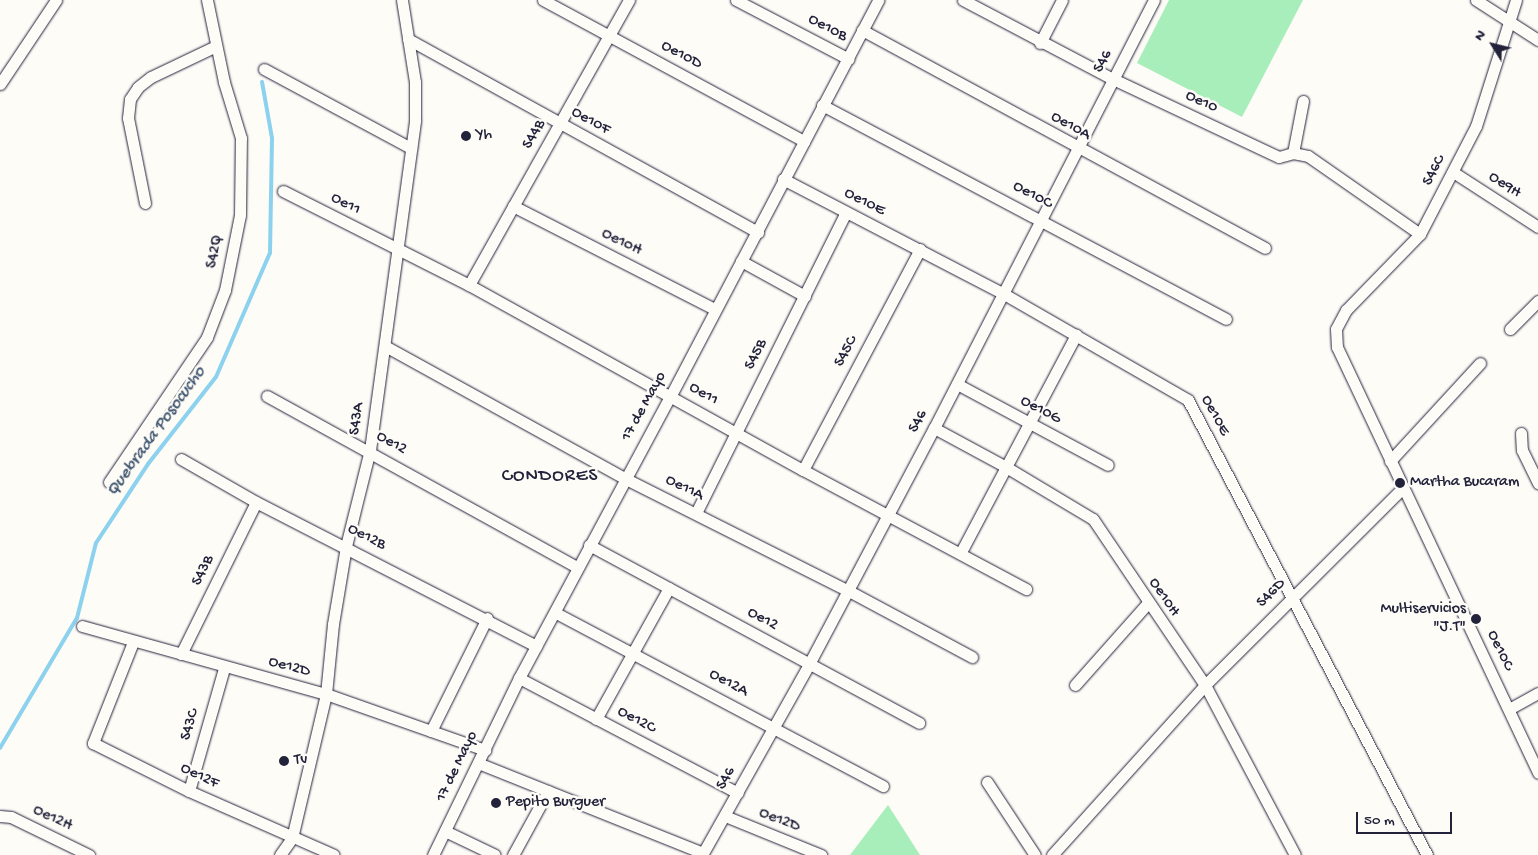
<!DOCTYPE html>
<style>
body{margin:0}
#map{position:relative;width:1538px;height:855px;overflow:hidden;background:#fdfcf7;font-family:"Gochi Hand",sans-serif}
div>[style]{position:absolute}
.green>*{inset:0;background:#a7eebb}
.stream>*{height:4px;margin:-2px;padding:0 2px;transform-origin:2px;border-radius:2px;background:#8cd2ee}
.roads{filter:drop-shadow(0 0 1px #22223b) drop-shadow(0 0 1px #22223b)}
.street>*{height:11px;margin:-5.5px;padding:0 5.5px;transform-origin:5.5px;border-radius:5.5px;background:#fdfcf7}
.dots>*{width:14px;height:14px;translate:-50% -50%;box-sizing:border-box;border:2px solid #fdfcf7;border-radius:50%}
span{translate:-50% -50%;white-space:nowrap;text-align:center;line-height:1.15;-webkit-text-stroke:5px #fdfcf7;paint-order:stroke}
.street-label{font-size:16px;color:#22223b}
.poi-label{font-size:16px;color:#22223b}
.left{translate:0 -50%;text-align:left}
.right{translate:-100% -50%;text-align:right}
.water-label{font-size:18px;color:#425771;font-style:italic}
.quarter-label{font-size:19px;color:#22223b;letter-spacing:1px}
.north{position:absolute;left:1468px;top:20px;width:50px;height:50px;-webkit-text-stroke:4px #fdfcf7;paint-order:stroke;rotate:306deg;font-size:14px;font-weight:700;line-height:20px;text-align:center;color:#22223b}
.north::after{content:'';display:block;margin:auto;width:18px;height:22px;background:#22223b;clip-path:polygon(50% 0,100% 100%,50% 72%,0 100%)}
.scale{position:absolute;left:1356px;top:812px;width:96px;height:22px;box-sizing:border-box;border:2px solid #22223b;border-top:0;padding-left:6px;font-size:15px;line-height:18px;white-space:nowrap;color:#22223b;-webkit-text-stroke:4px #fdfcf7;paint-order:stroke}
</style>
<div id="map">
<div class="green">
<i style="clip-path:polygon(1169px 0,1303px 0,1242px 117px,1137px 63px)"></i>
<i style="clip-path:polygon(888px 805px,920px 855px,850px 855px)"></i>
</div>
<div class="stream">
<i style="left:0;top:748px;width:151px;rotate:-59.4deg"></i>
<i style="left:77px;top:618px;width:77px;rotate:-75.8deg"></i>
<i style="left:96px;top:543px;width:95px;rotate:-56.6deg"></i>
<i style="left:148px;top:464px;width:110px;rotate:-52deg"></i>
<i style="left:216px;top:377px;width:135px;rotate:-66.5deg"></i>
<i style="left:270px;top:253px;width:115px;rotate:-89deg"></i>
<i style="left:272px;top:138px;width:57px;rotate:-100.1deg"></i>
</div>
<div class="roads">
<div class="street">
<i style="left:543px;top:0;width:297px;rotate:28.4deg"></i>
<i style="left:736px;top:0;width:127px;rotate:27.6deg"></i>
<i style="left:963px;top:0;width:170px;rotate:27.8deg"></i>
<i style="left:1113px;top:79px;width:183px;rotate:25.2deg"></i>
<i style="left:1279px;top:157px;width:15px;rotate:-16deg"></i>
<i style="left:1293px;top:153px;width:15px;rotate:11deg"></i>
<i style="left:1308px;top:156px;width:136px;rotate:34.9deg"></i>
<i style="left:1476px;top:0;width:74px;rotate:32.8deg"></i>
<i style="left:1516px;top:0;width:132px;rotate:107.6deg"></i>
<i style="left:1476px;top:126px;width:122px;rotate:117.4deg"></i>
<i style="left:1420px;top:234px;width:106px;rotate:134.2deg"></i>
<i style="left:1346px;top:310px;width:21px;rotate:118deg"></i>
<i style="left:1336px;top:329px;width:18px;rotate:87deg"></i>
<i style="left:1337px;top:347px;width:471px;rotate:64.7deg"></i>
<i style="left:862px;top:30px;width:458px;rotate:28.4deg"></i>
<i style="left:408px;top:39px;width:400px;rotate:28.9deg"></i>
<i style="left:1040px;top:43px;width:48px;rotate:-62.9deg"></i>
<i style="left:264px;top:69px;width:167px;rotate:28.3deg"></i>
<i style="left:0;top:84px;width:101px;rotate:-56.3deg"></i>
<i style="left:822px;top:105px;width:457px;rotate:27.9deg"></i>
<i style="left:1293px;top:153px;width:53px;rotate:-79.1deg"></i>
<i style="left:1453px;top:172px;width:101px;rotate:32.9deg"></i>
<i style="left:783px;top:179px;width:249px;rotate:27.5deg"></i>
<i style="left:1004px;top:294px;width:212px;rotate:29.9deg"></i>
<i style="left:1188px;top:400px;width:514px;rotate:62.29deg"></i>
<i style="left:283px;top:191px;width:208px;rotate:26.8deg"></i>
<i style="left:469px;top:285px;width:382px;rotate:29deg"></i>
<i style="left:803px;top:470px;width:253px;rotate:28.1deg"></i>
<i style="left:145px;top:203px;width:87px;rotate:-101.3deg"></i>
<i style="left:128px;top:118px;width:19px;rotate:-84deg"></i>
<i style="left:130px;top:99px;width:14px;rotate:-56deg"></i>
<i style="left:138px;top:87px;width:16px;rotate:-38deg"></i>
<i style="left:151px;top:77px;width:72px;rotate:-25.5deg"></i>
<i style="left:513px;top:206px;width:226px;rotate:27.1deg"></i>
<i style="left:741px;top:261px;width:73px;rotate:28.7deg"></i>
<i style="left:469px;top:285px;width:327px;rotate:-60.7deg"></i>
<i style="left:1510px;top:329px;width:40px;rotate:-45deg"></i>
<i style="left:385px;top:346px;width:273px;rotate:28.9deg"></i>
<i style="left:624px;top:478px;width:250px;rotate:26.7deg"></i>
<i style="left:847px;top:590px;width:142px;rotate:28.2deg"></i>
<i style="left:957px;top:384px;width:171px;rotate:28.2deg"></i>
<i style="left:267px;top:396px;width:354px;rotate:28.9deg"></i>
<i style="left:934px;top:428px;width:82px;rotate:28.4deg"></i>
<i style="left:1006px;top:467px;width:101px;rotate:30.9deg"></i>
<i style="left:1093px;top:519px;width:200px;rotate:56deg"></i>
<i style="left:1205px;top:685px;width:192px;rotate:62.1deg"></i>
<i style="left:1521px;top:433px;width:17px;rotate:87deg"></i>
<i style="left:1522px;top:450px;width:37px;rotate:64deg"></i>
<i style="left:181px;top:459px;width:86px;rotate:29.8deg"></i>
<i style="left:256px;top:502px;width:315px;rotate:27.2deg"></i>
<i style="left:1390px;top:461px;width:133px;rotate:-47.4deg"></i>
<i style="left:803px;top:470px;width:250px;rotate:-62.1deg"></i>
<i style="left:109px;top:482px;width:175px;rotate:-55.9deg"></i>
<i style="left:207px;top:337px;width:50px;rotate:-69deg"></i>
<i style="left:225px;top:290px;width:76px;rotate:-78.7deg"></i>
<i style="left:240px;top:215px;width:77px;rotate:-89.3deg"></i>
<i style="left:241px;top:138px;width:59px;rotate:-106.9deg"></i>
<i style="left:224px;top:82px;width:84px;rotate:-101.7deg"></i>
<i style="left:696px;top:513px;width:336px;rotate:-63.5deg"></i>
<i style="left:589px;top:545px;width:375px;rotate:28.3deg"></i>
<i style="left:961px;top:552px;width:246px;rotate:-62.1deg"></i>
<i style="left:556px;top:613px;width:370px;rotate:27.9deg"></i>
<i style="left:82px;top:626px;width:253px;rotate:15.6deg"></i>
<i style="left:326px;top:694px;width:169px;rotate:19.4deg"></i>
<i style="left:133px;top:642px;width:109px;rotate:111.6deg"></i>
<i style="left:93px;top:743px;width:107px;rotate:26.6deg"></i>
<i style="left:189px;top:791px;width:158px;rotate:23.8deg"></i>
<i style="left:181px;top:654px;width:169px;rotate:-63.7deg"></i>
<i style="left:519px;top:678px;width:247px;rotate:27.7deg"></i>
<i style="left:1075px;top:685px;width:108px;rotate:-48.4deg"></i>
<i style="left:1509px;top:709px;width:33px;rotate:-29deg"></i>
<i style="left:596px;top:719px;width:150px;rotate:-60.9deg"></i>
<i style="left:431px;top:731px;width:126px;rotate:-63.6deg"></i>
<i style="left:478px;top:763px;width:242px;rotate:21.8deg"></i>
<i style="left:987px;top:782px;width:87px;rotate:56.7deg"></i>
<i style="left:189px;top:791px;width:128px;rotate:-74.1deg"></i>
<i style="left:0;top:816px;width:11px;rotate:5deg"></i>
<i style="left:11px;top:817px;width:87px;rotate:26deg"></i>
<i style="left:725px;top:816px;width:104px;rotate:22.1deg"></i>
<i style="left:445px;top:831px;width:55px;rotate:25.6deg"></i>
<i style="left:280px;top:855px;width:21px;rotate:-55deg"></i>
<i style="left:292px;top:838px;width:148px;rotate:-76.7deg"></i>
<i style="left:326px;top:694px;width:70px;rotate:-84.3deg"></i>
<i style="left:333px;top:624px;width:79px;rotate:-80.5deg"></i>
<i style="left:346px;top:546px;width:99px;rotate:-76deg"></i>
<i style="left:370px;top:450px;width:333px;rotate:-82.2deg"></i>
<i style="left:415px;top:120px;width:38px;rotate:-90deg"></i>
<i style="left:415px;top:82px;width:83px;rotate:-99deg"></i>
<i style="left:433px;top:855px;width:197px;rotate:-64.1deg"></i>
<i style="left:519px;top:678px;width:321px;rotate:-61.8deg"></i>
<i style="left:671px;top:395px;width:446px;rotate:-62.3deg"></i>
<i style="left:513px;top:855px;width:73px;rotate:-61.3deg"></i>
<i style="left:702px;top:855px;width:219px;rotate:-60.7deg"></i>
<i style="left:809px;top:664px;width:267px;rotate:-62.1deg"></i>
<i style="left:934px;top:428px;width:481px;rotate:-62.8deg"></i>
<i style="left:1052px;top:855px;width:229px;rotate:-48deg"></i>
<i style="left:1205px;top:685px;width:278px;rotate:-44.9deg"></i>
</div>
</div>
<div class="dots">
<i style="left:466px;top:136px;background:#22223b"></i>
<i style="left:1400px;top:483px;background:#22223b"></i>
<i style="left:1476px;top:619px;background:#22223b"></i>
<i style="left:284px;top:761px;background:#22223b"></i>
<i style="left:496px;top:803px;background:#22223b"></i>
</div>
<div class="street-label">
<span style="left:827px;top:29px;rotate:28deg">Oe10B</span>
<span style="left:681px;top:56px;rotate:28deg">Oe10D</span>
<span style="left:1104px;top:62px;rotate:-63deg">S46</span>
<span style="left:1201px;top:103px;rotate:25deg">Oe10</span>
<span style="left:590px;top:122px;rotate:29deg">Oe10F</span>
<span style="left:1070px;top:127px;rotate:29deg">Oe10A</span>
<span style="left:535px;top:135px;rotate:-60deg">S44B</span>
<span style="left:1435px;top:171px;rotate:-63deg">S46C</span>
<span style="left:1504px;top:186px;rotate:33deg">Oe9H</span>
<span style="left:1032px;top:196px;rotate:28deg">Oe10C</span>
<span style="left:864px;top:203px;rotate:27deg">Oe10E</span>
<span style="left:345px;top:205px;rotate:27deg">Oe11</span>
<span style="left:621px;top:243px;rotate:27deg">Oe10H</span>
<span style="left:216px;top:252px;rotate:-79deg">S42Q</span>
<span style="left:847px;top:352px;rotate:-62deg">S45C</span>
<span style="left:757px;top:355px;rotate:-63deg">S45B</span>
<span style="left:703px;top:395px;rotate:30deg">Oe11</span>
<span style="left:645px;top:407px;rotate:-61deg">17 de Mayo</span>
<span style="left:1040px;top:411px;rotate:28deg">Oe10G</span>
<span style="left:1214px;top:416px;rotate:61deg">Oe10E</span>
<span style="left:358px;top:419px;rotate:-82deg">S43A</span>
<span style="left:919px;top:422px;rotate:-62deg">S46</span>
<span style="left:391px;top:444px;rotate:29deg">Oe12</span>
<span style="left:684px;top:489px;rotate:26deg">Oe11A</span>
<span style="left:366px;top:538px;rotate:27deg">Oe12B</span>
<span style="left:204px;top:571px;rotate:-64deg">S43B</span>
<span style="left:1272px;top:594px;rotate:-45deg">S46D</span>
<span style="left:1163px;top:598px;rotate:56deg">Oe10H</span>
<span style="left:762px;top:620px;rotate:28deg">Oe12</span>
<span style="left:1499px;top:651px;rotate:64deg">Oe10C</span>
<span style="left:289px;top:668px;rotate:15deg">Oe12D</span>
<span style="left:728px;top:684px;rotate:28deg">Oe12A</span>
<span style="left:636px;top:721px;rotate:28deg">Oe12C</span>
<span style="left:191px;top:725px;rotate:-74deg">S43C</span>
<span style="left:458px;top:767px;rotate:-64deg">17 de Mayo</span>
<span style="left:199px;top:777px;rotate:25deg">Oe12F</span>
<span style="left:727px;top:779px;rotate:-61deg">S46</span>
<span style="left:52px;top:819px;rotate:26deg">Oe12H</span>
<span style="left:779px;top:821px;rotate:22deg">Oe12D</span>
</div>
<div class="poi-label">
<span class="left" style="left:476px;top:136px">Yh</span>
<span class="left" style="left:1410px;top:483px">Martha Bucaram</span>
<span class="right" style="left:1466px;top:619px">Multiservicios<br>"J.T"</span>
<span class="left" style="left:294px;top:761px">Tv</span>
<span class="left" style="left:506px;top:803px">Pepito Burguer</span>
</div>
<div class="water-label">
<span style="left:157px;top:432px;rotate:-54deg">Quebrada Posocucho</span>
</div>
<div class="quarter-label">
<span style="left:550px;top:477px">CONDORES</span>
</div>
<div class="north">N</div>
<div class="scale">50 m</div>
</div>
